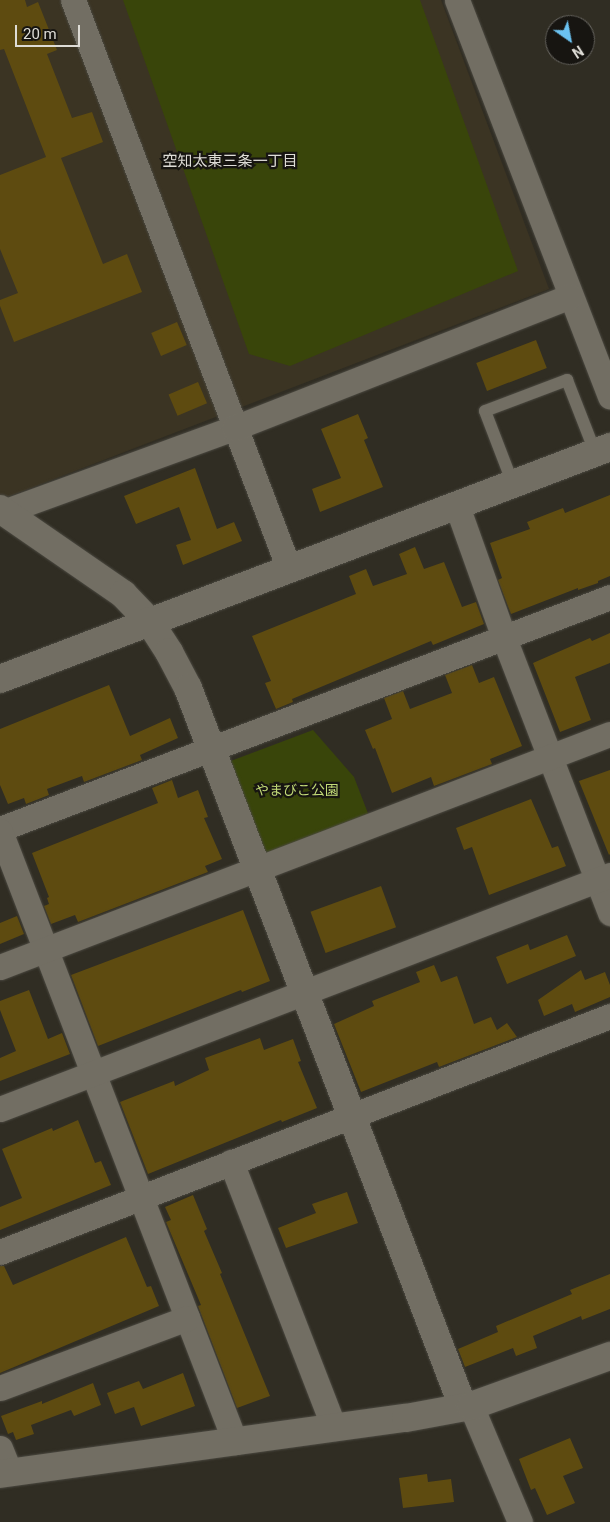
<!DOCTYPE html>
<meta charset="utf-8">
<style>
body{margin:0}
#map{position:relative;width:610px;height:1522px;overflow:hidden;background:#302d23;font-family:Roboto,"Noto Sans JP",sans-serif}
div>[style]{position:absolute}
.education>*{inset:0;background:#3b3423}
.green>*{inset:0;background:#39450a}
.building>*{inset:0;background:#5e4b10;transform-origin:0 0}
.roads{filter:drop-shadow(0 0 1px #4b4941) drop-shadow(0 0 1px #4b4941)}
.service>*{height:12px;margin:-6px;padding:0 6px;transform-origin:6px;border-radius:6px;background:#726e63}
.minor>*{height:25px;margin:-12.5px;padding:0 12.5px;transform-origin:12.5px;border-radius:12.5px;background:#726e63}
.tertiary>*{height:28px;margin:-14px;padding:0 14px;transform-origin:14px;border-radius:14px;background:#726e63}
span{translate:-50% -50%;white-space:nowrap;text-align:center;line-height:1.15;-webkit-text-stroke:4.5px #171511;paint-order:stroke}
.park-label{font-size:14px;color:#c3db78}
.neighbourhood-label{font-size:15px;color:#dedcd6}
.north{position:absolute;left:545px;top:15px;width:50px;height:50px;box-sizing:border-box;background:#171511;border:1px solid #676560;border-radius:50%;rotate:147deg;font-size:14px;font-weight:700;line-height:20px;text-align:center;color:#dedcd6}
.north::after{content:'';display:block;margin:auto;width:18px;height:22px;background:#6bc3f2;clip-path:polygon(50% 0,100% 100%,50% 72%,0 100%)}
.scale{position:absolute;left:15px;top:25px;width:65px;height:22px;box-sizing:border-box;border:2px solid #dedcd6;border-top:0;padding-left:6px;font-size:15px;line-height:18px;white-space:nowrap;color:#dedcd6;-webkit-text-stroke:4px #171511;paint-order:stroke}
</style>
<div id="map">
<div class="education">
<i style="clip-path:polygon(0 0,441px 0,549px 289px,2px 499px,0 497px)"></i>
</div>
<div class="green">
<i style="clip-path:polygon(123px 0,420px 0,518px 271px,290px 366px,249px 354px)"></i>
<i style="clip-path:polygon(313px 730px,354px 777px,369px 816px,263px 856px,228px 762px)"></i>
</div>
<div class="building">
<i style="clip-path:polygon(0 0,25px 0,27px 7px,38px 2px,57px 50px,47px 54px,72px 118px,92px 112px,103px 142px,61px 158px,103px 264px,127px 254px,142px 292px,14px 342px,0 306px,0 300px,18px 293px,0 249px,0 175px,46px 157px,4px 49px,0 50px)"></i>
<i style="left:177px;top:322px;width:25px;height:28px;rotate:67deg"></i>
<i style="left:536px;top:340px;width:30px;height:64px;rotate:69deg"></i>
<i style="left:198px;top:382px;width:23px;height:32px;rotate:67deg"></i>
<i style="clip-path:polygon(358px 414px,368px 438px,364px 440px,383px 487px,320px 512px,312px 489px,341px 478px,321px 429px)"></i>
<i style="clip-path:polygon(195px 468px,217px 529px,234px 522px,242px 541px,183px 565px,176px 545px,191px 540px,179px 507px,136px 524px,124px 496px)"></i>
<i style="clip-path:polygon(610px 495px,610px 576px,598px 581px,598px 583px,578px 590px,578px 588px,511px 614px,498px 580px,502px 578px,490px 543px,530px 529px,527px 522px,563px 508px,565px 513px)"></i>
<i style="clip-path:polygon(415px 547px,424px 569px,444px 562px,462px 607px,476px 602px,484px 624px,433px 645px,431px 641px,292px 699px,293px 702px,276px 709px,265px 683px,271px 681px,252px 636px,356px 594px,349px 576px,366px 569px,373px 586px,407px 574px,399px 554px)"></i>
<i style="clip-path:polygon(610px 633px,610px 663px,575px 677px,591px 720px,560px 732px,533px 663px,590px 638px,592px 641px)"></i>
<i style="clip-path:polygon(472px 665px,479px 683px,494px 677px,522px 746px,490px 759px,492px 764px,434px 786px,431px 777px,392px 793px,375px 748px,373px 749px,365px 730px,392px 719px,384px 698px,403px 691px,410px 709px,452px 693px,445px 675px)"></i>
<i style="clip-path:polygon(109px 685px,130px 736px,170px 718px,178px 738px,140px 755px,142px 760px,84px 782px,82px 776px,47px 789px,49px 795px,26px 804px,24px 798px,8px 804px,0 785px,0 729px)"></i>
<i style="clip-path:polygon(610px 770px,610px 854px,609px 855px,579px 781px)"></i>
<i style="clip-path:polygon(172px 780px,178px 798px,198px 790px,208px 817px,204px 818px,222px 859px,205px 866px,208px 872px,78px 922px,75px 915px,51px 924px,44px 906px,49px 904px,47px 898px,49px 897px,32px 853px,158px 803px,152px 788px)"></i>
<i style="clip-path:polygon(531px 799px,552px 848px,558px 846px,566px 866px,489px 895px,472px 847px,464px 850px,456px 828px)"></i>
<i style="left:381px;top:886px;width:44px;height:75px;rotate:70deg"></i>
<i style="clip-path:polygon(243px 910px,270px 981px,242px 992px,241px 990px,98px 1046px,71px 975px)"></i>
<i style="clip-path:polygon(17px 916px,24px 934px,0 944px,0 923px)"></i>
<i style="clip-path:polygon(567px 935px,576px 956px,507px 984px,496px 957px,528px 944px,530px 950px)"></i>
<i style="clip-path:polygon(434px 965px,441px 982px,457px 976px,474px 1024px,491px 1017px,497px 1030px,507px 1023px,517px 1037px,439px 1067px,437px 1062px,361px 1092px,334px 1024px,374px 1006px,372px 1001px,420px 982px,416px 972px)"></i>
<i style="clip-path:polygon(581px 970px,585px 980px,605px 972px,610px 985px,610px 997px,575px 1012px,572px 1004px,544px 1016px,538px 1000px)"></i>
<i style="clip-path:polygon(29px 990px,48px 1039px,62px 1033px,70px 1054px,0 1081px,0 1058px,16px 1051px,0 1010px,0 1001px)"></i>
<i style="clip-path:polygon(260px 1038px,264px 1050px,293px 1039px,301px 1061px,298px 1062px,317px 1108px,282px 1122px,281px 1120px,148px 1174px,120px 1102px,174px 1081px,175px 1086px,209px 1070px,205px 1058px)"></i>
<i style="clip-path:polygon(78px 1120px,95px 1163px,101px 1161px,111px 1185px,0 1230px,0 1207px,22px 1198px,2px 1149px,52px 1128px,53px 1131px)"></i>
<i style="clip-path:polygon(347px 1192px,358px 1223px,286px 1248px,278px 1228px,316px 1213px,312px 1204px)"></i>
<i style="clip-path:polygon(193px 1195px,207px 1229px,204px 1231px,222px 1273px,220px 1274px,270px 1396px,237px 1408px,198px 1306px,201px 1305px,166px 1222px,171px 1220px,165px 1207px)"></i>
<i style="clip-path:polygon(126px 1237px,147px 1287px,151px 1286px,159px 1306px,0 1373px,0 1266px,4px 1266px,13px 1285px)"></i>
<i style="clip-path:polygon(610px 1274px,610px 1309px,582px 1320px,581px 1316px,533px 1336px,537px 1348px,516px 1356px,513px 1348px,465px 1367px,458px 1349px,498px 1332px,496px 1326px,572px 1294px,570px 1290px)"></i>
<i style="clip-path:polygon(183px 1373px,195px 1406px,141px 1426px,134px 1407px,115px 1414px,107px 1393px,139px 1381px,143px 1389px)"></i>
<i style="clip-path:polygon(93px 1383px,101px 1405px,74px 1416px,71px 1410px,31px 1425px,34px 1434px,16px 1440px,13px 1432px,8px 1434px,1px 1416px,42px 1401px,42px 1404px)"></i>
<i style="clip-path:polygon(570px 1438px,583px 1468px,563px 1476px,575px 1503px,547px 1515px,535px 1488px,531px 1490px,519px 1459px)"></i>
<i style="clip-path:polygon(427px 1474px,428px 1482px,451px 1479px,454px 1502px,403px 1508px,399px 1478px)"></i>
</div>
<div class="roads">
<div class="service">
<i style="left:513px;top:484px;width:78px;rotate:-111deg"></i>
<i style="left:485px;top:411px;width:88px;rotate:-20.7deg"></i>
<i style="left:567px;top:380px;width:77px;rotate:68.7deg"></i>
</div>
<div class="minor">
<i style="left:73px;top:0;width:609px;rotate:69.21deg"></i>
<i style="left:457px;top:0;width:425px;rotate:68.9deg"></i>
<i style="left:457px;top:506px;width:140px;rotate:70.4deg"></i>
<i style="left:504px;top:638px;width:295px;rotate:68.9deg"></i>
<i style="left:3px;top:512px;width:246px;rotate:-20deg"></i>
<i style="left:234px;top:428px;width:361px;rotate:-21.4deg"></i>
<i style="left:0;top:829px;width:653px;rotate:-20.82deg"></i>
<i style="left:0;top:831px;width:655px;rotate:68.96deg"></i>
<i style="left:0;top:967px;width:653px;rotate:-20.91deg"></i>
<i style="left:0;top:1109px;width:653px;rotate:-20.99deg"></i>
<i style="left:231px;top:1162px;width:285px;rotate:68.8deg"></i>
<i style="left:0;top:1252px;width:654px;rotate:-21.15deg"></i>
<i style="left:0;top:1388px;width:200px;rotate:-20.5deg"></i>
<i style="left:471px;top:1406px;width:126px;rotate:67.1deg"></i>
<i style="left:0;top:1448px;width:27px;rotate:68deg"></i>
</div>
<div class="tertiary">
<i style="left:0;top:509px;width:150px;rotate:34.6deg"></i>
<i style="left:123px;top:594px;width:37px;rotate:46deg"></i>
<i style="left:149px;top:621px;width:37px;rotate:57deg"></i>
<i style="left:169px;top:652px;width:41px;rotate:62.2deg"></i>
<i style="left:188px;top:688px;width:770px;rotate:69.07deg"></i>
<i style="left:0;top:679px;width:653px;rotate:-20.82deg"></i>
<i style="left:0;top:1474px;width:410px;rotate:-7.9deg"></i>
<i style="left:406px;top:1418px;width:66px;rotate:-10.5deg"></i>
<i style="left:471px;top:1406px;width:148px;rotate:-19.8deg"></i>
</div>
</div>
<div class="park-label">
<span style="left:297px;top:790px">やまびこ公園</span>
</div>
<div class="neighbourhood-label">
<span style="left:230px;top:162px">空知太東三条一丁目</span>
</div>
<div class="north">N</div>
<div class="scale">20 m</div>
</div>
